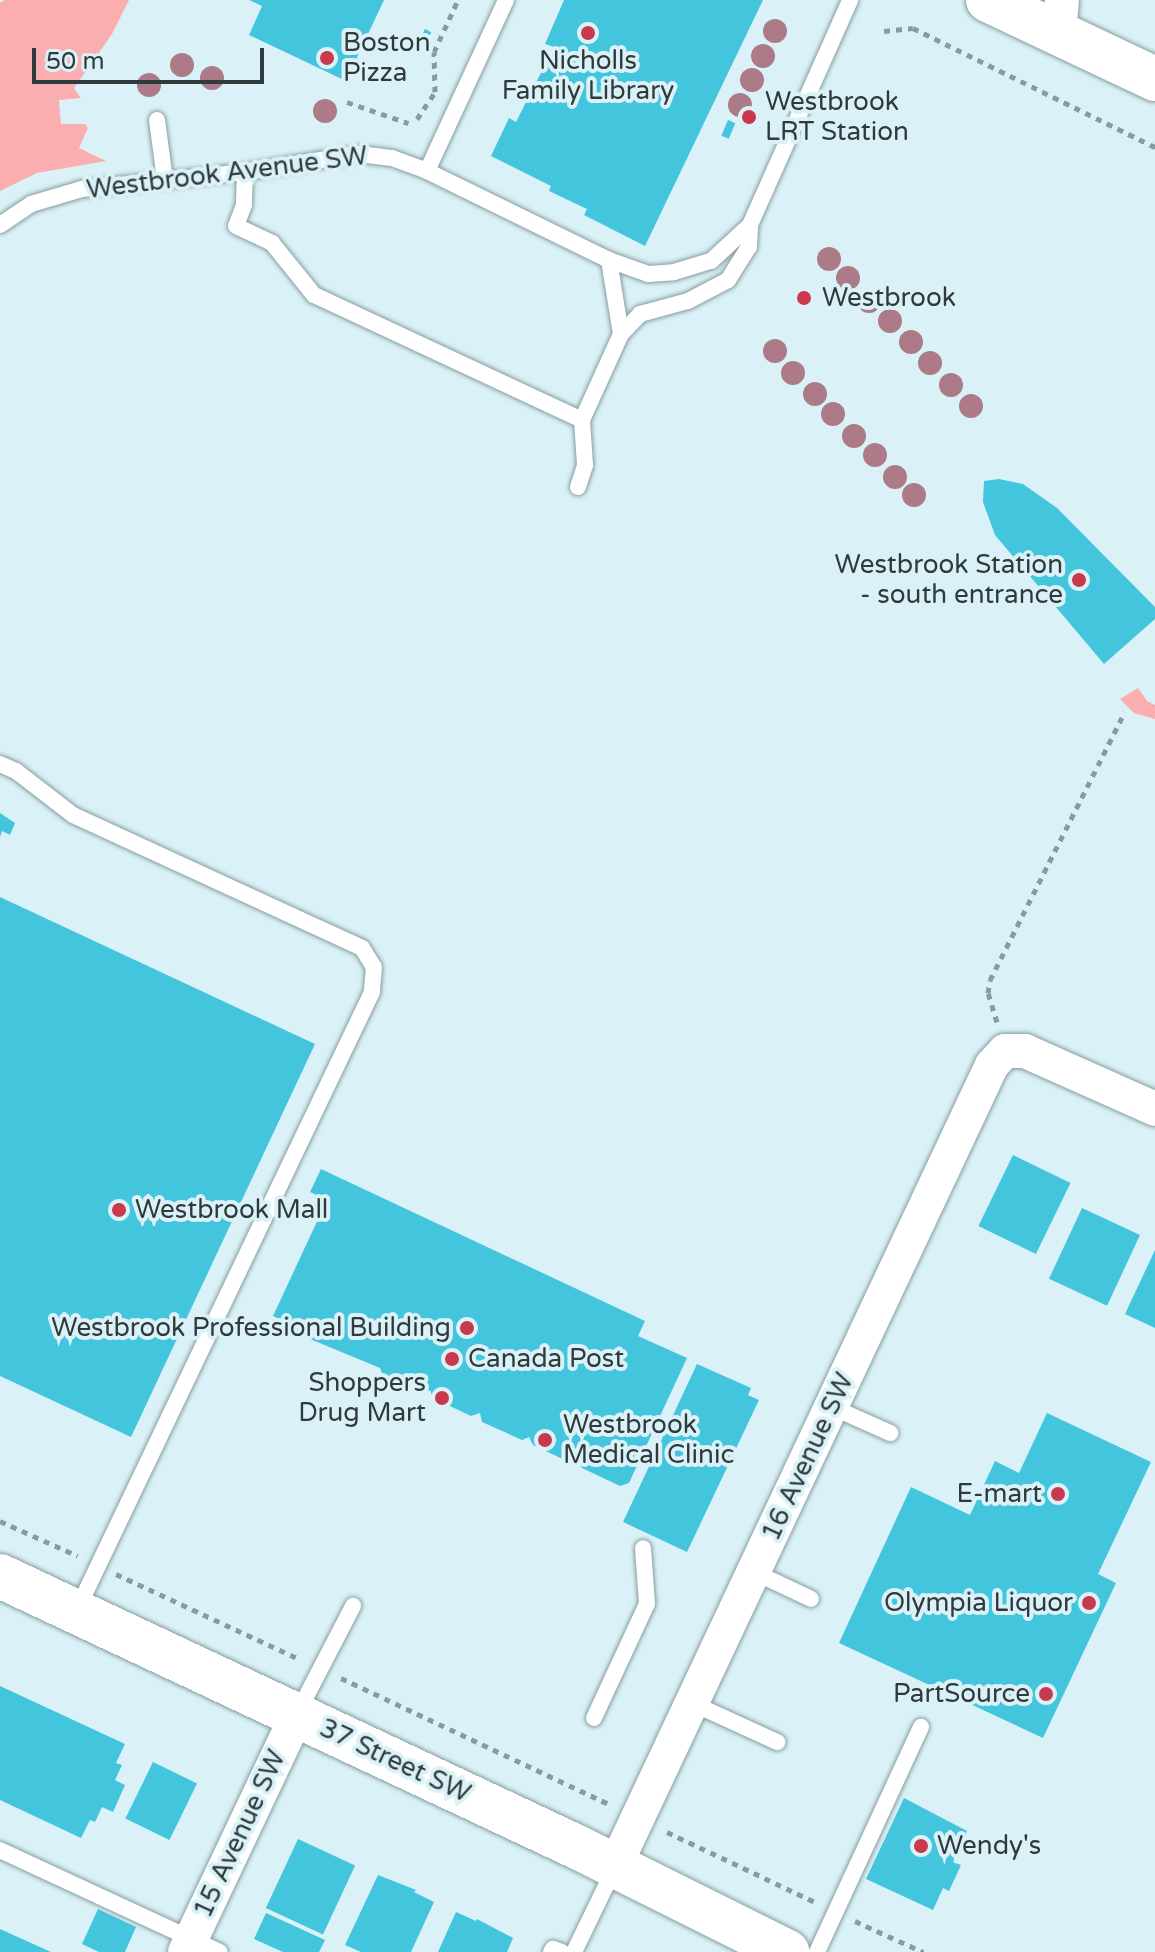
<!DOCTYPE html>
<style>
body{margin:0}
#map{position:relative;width:1155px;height:1952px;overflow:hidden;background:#daf2f7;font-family:"Varela Round",sans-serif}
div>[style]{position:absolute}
.green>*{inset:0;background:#fbaeaf}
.building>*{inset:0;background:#42c5dd;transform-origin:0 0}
.path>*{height:5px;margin-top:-2.5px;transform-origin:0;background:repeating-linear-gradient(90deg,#8a9b9e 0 6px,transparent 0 12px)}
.roads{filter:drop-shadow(0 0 2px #879da2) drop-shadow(0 0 2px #879da2)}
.lane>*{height:16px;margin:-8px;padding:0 8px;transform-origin:8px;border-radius:8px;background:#fff}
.street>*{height:34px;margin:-17px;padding:0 17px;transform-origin:17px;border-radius:17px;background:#fff}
.secondary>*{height:44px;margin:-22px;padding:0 22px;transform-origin:22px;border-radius:22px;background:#fff}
.trees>*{width:24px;height:24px;margin:-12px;border-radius:50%;background:#ad7b88}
.dots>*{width:22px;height:22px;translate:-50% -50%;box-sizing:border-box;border:4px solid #daf2f7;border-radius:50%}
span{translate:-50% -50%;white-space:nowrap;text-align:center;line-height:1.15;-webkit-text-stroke:8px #daf2f7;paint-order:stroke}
.poi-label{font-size:26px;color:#30393b}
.left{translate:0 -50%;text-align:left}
.right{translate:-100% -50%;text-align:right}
.street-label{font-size:26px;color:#30393b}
.scale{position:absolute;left:32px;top:48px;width:232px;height:36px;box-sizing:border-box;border:4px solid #30393b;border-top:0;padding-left:10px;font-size:24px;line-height:28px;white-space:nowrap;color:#30393b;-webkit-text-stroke:6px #daf2f7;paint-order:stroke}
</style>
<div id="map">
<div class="green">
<i style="clip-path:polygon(4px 0,129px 0,112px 34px,74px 88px,81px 98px,59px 100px,61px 124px,85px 124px,88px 128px,79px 148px,106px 161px,37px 173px,0 191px,0 3px)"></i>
<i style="clip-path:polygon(1138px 688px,1147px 701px,1155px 705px,1155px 719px,1134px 713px,1120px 699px)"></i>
</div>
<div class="building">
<i style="clip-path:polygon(249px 0,384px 0,346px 81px,249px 35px,262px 6px)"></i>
<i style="clip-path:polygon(564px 0,763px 0,645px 246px,584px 215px,587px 209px,549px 191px,551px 186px,491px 156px,509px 118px,516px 122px,554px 47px,545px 44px)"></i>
<i style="left:425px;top:29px;width:7px;height:26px;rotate:27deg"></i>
<i style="left:728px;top:120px;width:8px;height:17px;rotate:23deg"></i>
<i style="clip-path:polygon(999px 479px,1023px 484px,1057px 508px,1155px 607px,1155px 619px,1104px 664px,995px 535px,983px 502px,984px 481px)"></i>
<i style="clip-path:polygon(0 813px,15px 823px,10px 835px,2px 831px,0 837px)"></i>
<i style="clip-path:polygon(0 897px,315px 1044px,131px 1437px,0 1376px)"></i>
<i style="left:1013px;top:1155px;width:64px;height:79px;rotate:26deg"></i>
<i style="clip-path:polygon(321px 1169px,645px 1321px,638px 1336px,687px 1358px,629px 1483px,620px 1486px,582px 1468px,579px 1462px,571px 1463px,533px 1445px,529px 1437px,522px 1440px,482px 1422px,480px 1413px,471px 1416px,433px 1398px,430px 1390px,422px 1393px,383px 1376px,380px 1368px,293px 1332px,290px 1324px,273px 1316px,327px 1200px,310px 1192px)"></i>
<i style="left:1082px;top:1208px;width:64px;height:78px;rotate:25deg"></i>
<i style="clip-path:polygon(1155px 1250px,1155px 1328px,1125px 1314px)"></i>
<i style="clip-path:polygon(697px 1364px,751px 1388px,748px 1395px,759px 1400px,687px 1552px,623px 1522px)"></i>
<i style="clip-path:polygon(1047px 1413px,1151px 1462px,1098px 1574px,1116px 1583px,1043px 1738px,839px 1643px,911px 1487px,970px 1515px,995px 1461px,1019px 1473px)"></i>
<i style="clip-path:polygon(0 1686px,125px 1744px,116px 1763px,122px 1765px,115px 1780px,125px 1785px,113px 1812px,102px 1807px,95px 1822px,90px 1820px,81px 1838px,0 1800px)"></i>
<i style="left:153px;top:1762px;width:49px;height:63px;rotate:26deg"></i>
<i style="clip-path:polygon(904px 1798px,967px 1831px,953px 1862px,961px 1865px,949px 1891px,943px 1888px,933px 1910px,866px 1879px)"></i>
<i style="left:298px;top:1839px;width:63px;height:76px;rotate:25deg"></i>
<i style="clip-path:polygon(378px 1875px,416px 1890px,414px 1892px,434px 1902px,411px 1952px,361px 1952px,345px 1945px)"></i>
<i style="clip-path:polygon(98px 1909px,136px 1927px,125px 1952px,99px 1952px,82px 1944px)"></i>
<i style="clip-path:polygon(456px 1912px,476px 1921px,477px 1919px,513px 1938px,507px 1952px,438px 1952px)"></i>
<i style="clip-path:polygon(266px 1913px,325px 1940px,319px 1952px,283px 1952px,254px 1939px)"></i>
<i style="clip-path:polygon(0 1929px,51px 1952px,0 1952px)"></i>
</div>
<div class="path">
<i style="left:884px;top:31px;width:29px;rotate:-6deg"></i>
<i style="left:913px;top:28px;width:270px;rotate:26.2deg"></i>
<i style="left:347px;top:102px;width:65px;rotate:19deg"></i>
<i style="left:417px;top:119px;width:32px;rotate:-56deg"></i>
<i style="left:435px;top:92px;width:40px;rotate:-91.4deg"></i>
<i style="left:434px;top:52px;width:57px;rotate:-65.2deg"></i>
<i style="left:997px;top:1022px;width:30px;rotate:-107deg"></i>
<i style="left:988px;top:993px;width:13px;rotate:-81deg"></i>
<i style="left:990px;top:980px;width:300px;rotate:-63.3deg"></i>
<i style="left:0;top:1521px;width:85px;rotate:24.2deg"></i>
<i style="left:116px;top:1574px;width:202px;rotate:24.9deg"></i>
<i style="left:341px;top:1678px;width:298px;rotate:25.2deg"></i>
<i style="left:667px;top:1832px;width:166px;rotate:25.3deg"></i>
<i style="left:855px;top:1921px;width:75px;rotate:24.5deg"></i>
</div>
<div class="roads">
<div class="lane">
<i style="left:157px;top:120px;width:61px;rotate:82.4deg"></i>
<i style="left:427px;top:171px;width:188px;rotate:-65.2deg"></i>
<i style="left:245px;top:172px;width:33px;rotate:92deg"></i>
<i style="left:244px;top:205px;width:22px;rotate:111deg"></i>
<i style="left:236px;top:226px;width:40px;rotate:25deg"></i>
<i style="left:272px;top:243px;width:67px;rotate:51.1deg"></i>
<i style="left:314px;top:295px;width:296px;rotate:25deg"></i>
<i style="left:0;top:225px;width:37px;rotate:-34deg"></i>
<i style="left:31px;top:204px;width:53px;rotate:-16.4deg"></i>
<i style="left:82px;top:189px;width:164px;rotate:-6deg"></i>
<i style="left:245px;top:172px;width:115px;rotate:-9deg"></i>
<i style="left:359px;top:154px;width:33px;rotate:7deg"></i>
<i style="left:392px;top:158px;width:37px;rotate:20deg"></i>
<i style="left:427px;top:171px;width:203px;rotate:26.1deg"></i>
<i style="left:609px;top:260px;width:41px;rotate:19.7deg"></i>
<i style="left:648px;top:274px;width:26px;rotate:-4deg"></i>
<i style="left:674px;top:272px;width:39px;rotate:-17deg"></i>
<i style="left:711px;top:261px;width:53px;rotate:-42.7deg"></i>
<i style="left:750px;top:225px;width:246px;rotate:-66deg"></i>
<i style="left:609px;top:260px;width:75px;rotate:80.8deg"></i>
<i style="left:578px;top:487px;width:23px;rotate:-72deg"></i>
<i style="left:585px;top:465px;width:45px;rotate:-93.8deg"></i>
<i style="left:582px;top:420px;width:94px;rotate:-65.6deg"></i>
<i style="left:621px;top:334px;width:28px;rotate:-46deg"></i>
<i style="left:640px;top:314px;width:50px;rotate:-15.2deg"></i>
<i style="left:688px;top:301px;width:45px;rotate:-27.7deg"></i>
<i style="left:728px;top:280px;width:39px;rotate:-58deg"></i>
<i style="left:749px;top:247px;width:22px;rotate:-87deg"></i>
<i style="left:0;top:764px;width:17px;rotate:24deg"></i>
<i style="left:16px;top:771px;width:72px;rotate:37.7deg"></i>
<i style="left:73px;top:815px;width:318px;rotate:24.7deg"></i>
<i style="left:362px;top:948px;width:22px;rotate:58deg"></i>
<i style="left:374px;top:967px;width:25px;rotate:95deg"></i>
<i style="left:372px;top:992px;width:685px;rotate:115.52deg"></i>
<i style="left:832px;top:1407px;width:64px;rotate:24.1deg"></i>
<i style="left:754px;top:1572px;width:63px;rotate:25.3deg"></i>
<i style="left:692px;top:1703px;width:94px;rotate:24.6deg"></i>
<i style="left:297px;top:1714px;width:122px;rotate:-62.6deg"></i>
<i style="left:594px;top:1718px;width:126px;rotate:-65.1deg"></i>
<i style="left:647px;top:1604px;width:56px;rotate:-94.1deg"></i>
<i style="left:0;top:1850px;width:242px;rotate:24.9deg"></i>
<i style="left:551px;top:1952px;width:4px;rotate:-56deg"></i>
<i style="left:553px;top:1949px;width:9px;rotate:18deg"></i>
<i style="left:574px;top:1952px;width:94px;rotate:-64.2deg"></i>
<i style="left:817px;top:1952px;width:248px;rotate:-65.2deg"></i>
</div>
<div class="street">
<i style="left:1059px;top:34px;width:34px;rotate:-85deg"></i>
<i style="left:615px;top:1866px;width:885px;rotate:-64.8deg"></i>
<i style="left:992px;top:1065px;width:19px;rotate:-47deg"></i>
<i style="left:1005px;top:1051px;width:20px"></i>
<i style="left:1025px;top:1051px;width:142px;rotate:24deg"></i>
<i style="left:185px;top:1952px;width:262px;rotate:-64.7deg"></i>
</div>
<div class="secondary">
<i style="left:988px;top:0;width:185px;rotate:25.3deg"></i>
<i style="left:0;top:1576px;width:640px;rotate:25.16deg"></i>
<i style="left:579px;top:1848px;width:233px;rotate:26.5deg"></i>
</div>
</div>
<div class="trees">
<i style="left:775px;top:31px"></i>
<i style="left:763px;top:56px"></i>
<i style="left:182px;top:65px"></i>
<i style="left:212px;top:78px"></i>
<i style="left:752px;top:80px"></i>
<i style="left:149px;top:85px"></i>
<i style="left:740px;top:105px"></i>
<i style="left:325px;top:111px"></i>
<i style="left:829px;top:259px"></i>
<i style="left:848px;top:278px"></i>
<i style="left:869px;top:301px"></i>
<i style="left:890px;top:321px"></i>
<i style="left:911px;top:342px"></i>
<i style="left:775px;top:351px"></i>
<i style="left:930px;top:363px"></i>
<i style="left:793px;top:373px"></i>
<i style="left:951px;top:385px"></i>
<i style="left:815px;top:394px"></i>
<i style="left:971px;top:406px"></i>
<i style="left:833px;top:414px"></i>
<i style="left:854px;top:436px"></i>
<i style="left:875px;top:455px"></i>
<i style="left:895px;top:477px"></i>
<i style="left:914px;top:495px"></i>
</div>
<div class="dots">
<i style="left:588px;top:33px;background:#c9394d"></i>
<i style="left:327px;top:58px;background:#c9394d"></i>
<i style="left:749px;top:117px;background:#c9394d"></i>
<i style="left:804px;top:298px;background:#c9394d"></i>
<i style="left:1079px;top:580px;background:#c9394d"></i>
<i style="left:119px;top:1210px;background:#c9394d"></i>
<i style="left:467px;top:1328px;background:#c9394d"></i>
<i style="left:452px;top:1359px;background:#c9394d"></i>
<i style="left:442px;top:1398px;background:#c9394d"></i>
<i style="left:545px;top:1440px;background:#c9394d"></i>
<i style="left:1058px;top:1494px;background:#c9394d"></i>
<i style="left:1089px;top:1603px;background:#c9394d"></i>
<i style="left:1046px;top:1694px;background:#c9394d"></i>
<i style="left:921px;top:1846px;background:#c9394d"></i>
</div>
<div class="poi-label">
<span class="left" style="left:343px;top:58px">Boston<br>Pizza</span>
<span style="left:588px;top:76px">Nicholls<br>Family Library</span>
<span class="left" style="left:765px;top:117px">Westbrook<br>LRT Station</span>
<span class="left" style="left:822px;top:298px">Westbrook</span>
<span class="right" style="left:1063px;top:580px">Westbrook Station<br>- south entrance</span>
<span class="left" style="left:135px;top:1210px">Westbrook Mall</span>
<span class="right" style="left:451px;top:1328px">Westbrook Professional Building</span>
<span class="left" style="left:468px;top:1359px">Canada Post</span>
<span class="right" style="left:426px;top:1398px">Shoppers<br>Drug Mart</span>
<span class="left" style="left:563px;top:1440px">Westbrook<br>Medical Clinic</span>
<span class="right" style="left:1042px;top:1494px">E-mart</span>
<span class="right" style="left:1073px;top:1603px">Olympia Liquor</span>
<span class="right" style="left:1030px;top:1694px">PartSource</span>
<span class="left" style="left:937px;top:1846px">Wendy's</span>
</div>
<div class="street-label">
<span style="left:227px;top:173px;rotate:-7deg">Westbrook Avenue SW</span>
<span style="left:808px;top:1457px;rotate:-65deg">16 Avenue SW</span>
<span style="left:395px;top:1761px;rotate:25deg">37 Street SW</span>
<span style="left:240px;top:1834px;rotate:-65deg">15 Avenue SW</span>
</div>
<div class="scale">50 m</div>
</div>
